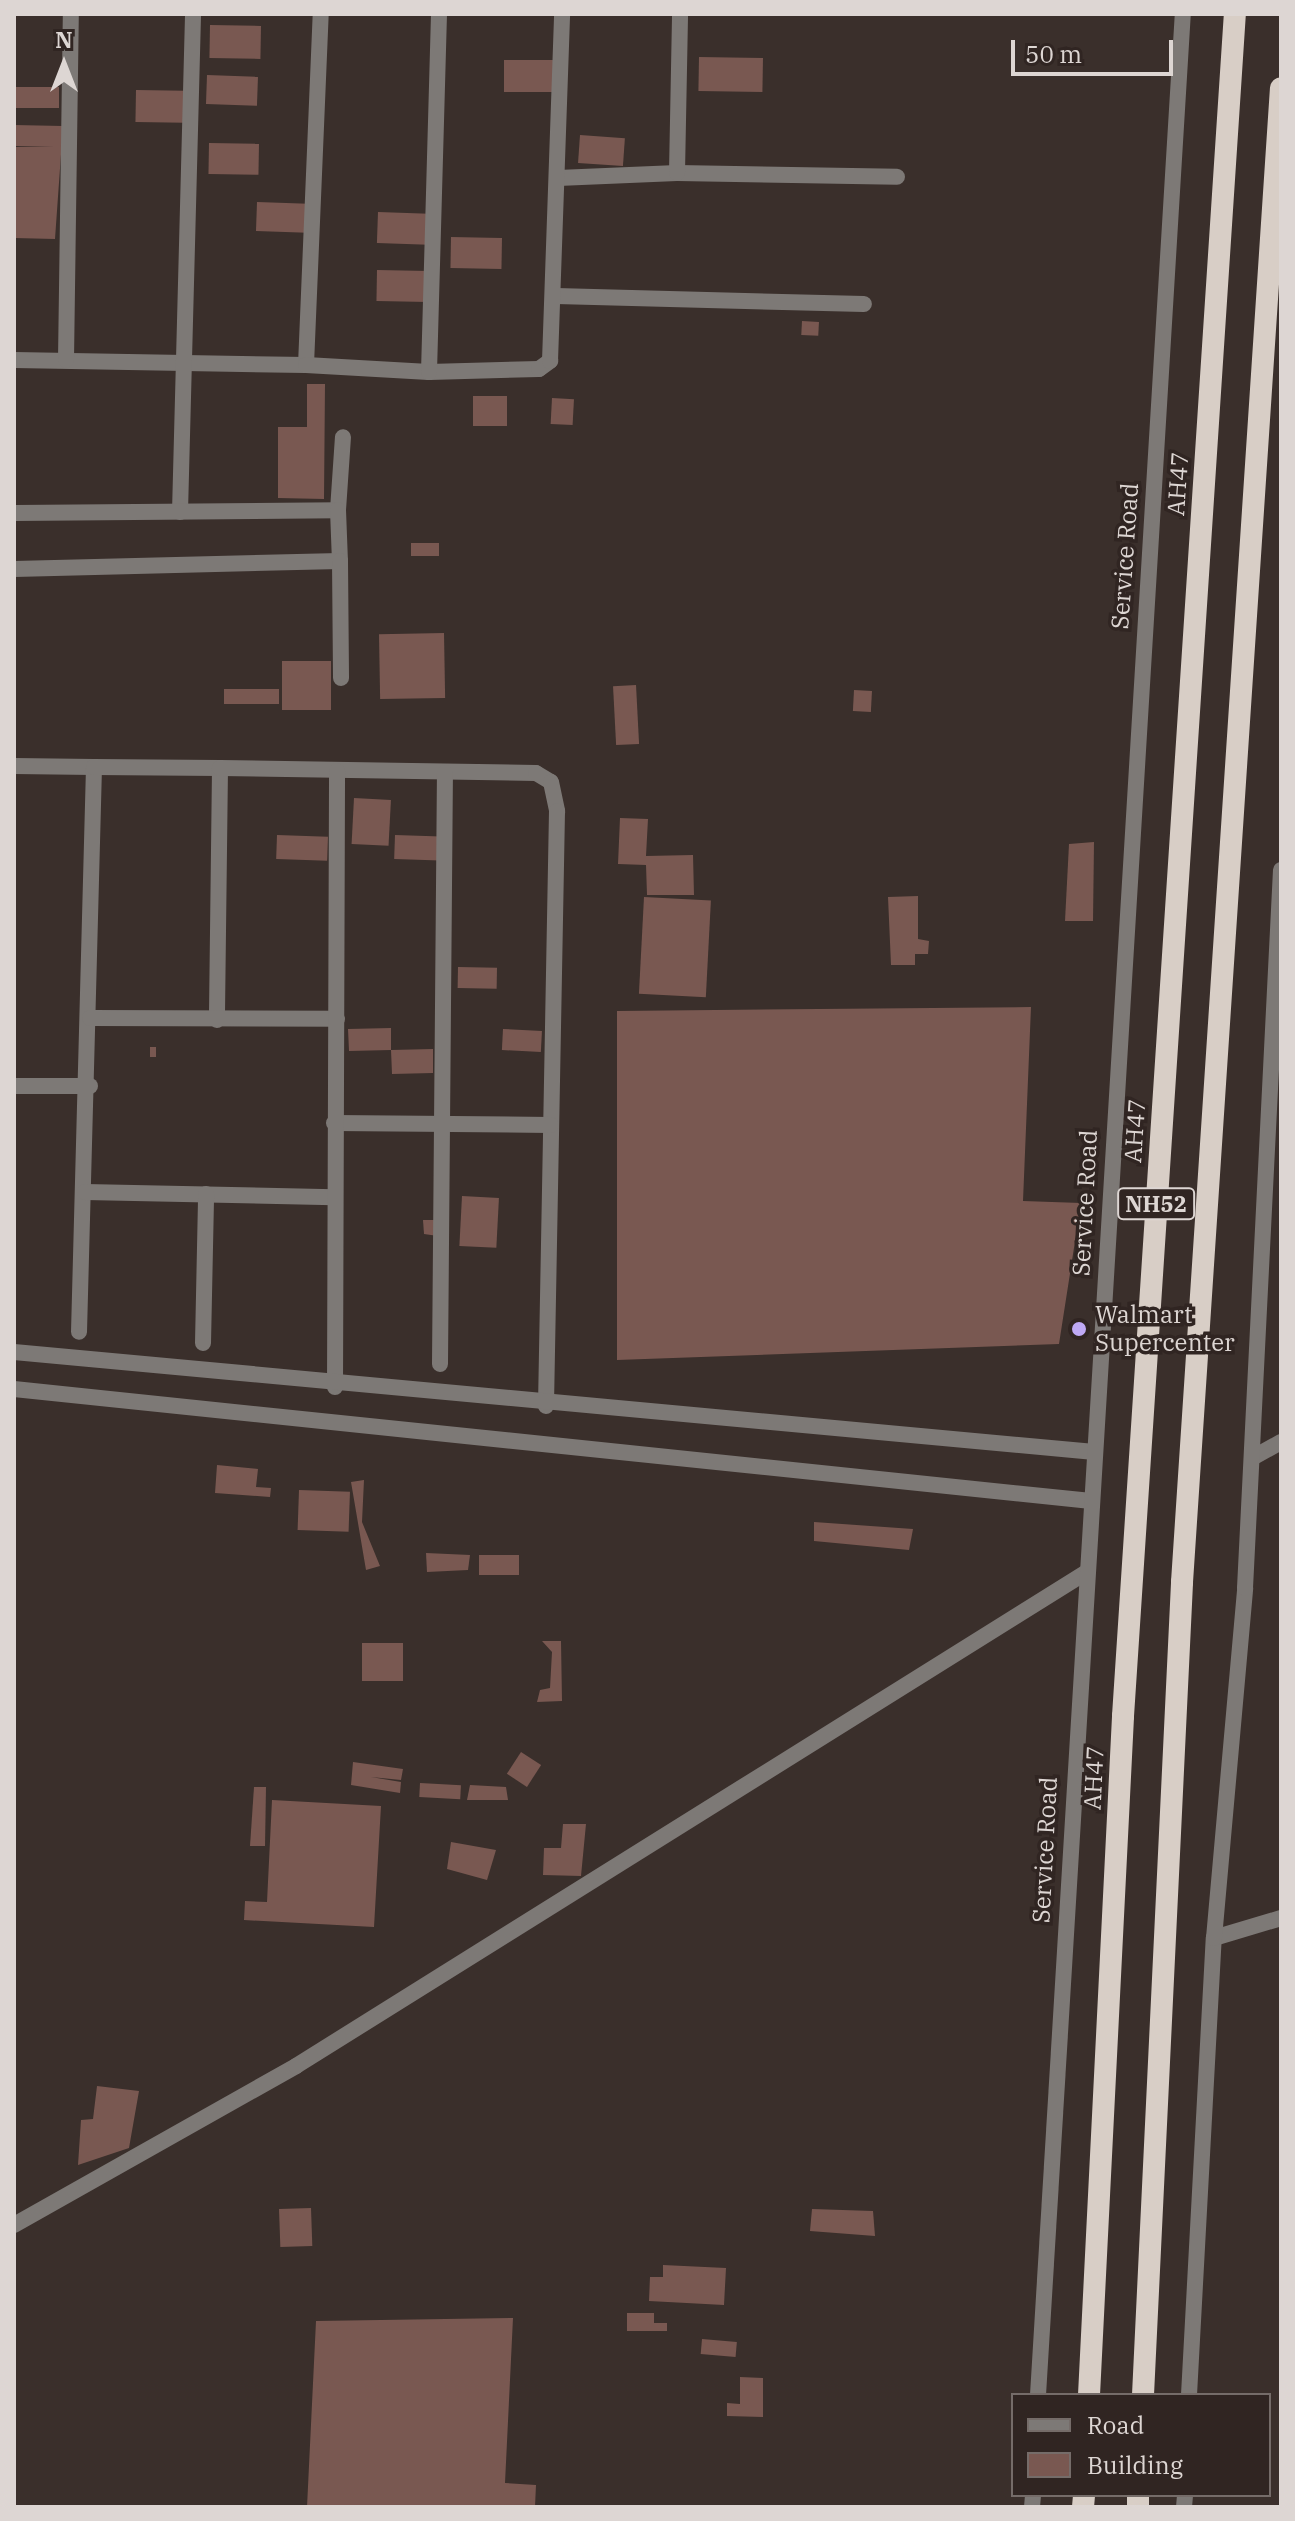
<!DOCTYPE html>
<style>
body{margin:0}
#map{position:relative;width:1295px;height:2521px;overflow:hidden;background:#3a2f2b;font-family:"IBM Plex Serif",serif}
div>[style]{position:absolute}
.building>*{inset:0;background:#795851;transform-origin:0 0}
.minor>*{height:16px;margin:-8px;padding:0 8px;transform-origin:8px;border-radius:8px;background:#7d7976}
.tertiary>*{height:16px;margin:-8px;padding:0 8px;transform-origin:8px;border-radius:8px;background:#7d7976}
.trunk>*{height:22px;margin:-11px;padding:0 11px;transform-origin:11px;border-radius:11px;background:#d8cec6}
.dots>*{width:22px;height:22px;translate:-50% -50%;box-sizing:border-box;border:4px solid #302522;border-radius:50%}
span{translate:-50% -50%;white-space:nowrap;text-align:center;line-height:1.15;-webkit-text-stroke:7px #302522;paint-order:stroke}
.shield-label span{padding:2px 6px;background:#302522;border:2px solid;border-radius:6px;-webkit-text-stroke-width:0}
.shield-label{font-size:22px;color:#ddd6d3;font-weight:700}
.street-label{font-size:24px;color:#ddd6d3}
.poi-label{font-size:24px;color:#ddd6d3}
.left{translate:0 -50%;text-align:left}
.frame{position:absolute;inset:0;border:16px solid #ddd6d3;pointer-events:none}
.legend{position:absolute;left:1011px;top:2393px;width:260px;height:104px;box-sizing:border-box;background:#302522;border:2px solid #756c69;margin:0;padding:10px 14px;list-style:none;font-size:24px;color:#ddd6d3}
.legend li{display:flex;align-items:center;gap:16px;height:40px}
.legend b{width:40px;border:2px solid #756c69}
.north{position:absolute;left:24px;top:24px;width:80px;height:80px;-webkit-text-stroke:6px #302522;paint-order:stroke;rotate:0deg;font-size:22px;font-weight:700;line-height:32px;text-align:center;color:#ddd6d3}
.north::after{content:'';display:block;margin:auto;width:28px;height:36px;background:#ddd6d3;clip-path:polygon(50% 0,100% 100%,50% 72%,0 100%)}
.scale{position:absolute;left:1011px;top:40px;width:162px;height:36px;box-sizing:border-box;border:4px solid #ddd6d3;border-top:0;padding-left:10px;font-size:24px;line-height:28px;white-space:nowrap;color:#ddd6d3;-webkit-text-stroke:6px #302522;paint-order:stroke}
</style>
<div id="map">
<div class="building">
<i style="left:210px;top:25px;width:51px;height:33px;rotate:1deg"></i>
<i style="left:699px;top:57px;width:64px;height:34px;rotate:1deg"></i>
<i style="left:504px;top:60px;width:50px;height:32px"></i>
<i style="left:207px;top:75px;width:51px;height:29px;rotate:2deg"></i>
<i style="left:14px;top:87px;width:45px;height:21px"></i>
<i style="left:136px;top:90px;width:49px;height:32px;rotate:1deg"></i>
<i style="clip-path:polygon(14px 125px,63px 126px,55px 239px,14px 238px,14px 147px,54px 146px,14px 146px)"></i>
<i style="left:580px;top:135px;width:45px;height:28px;rotate:4deg"></i>
<i style="left:209px;top:143px;width:50px;height:31px;rotate:1deg"></i>
<i style="left:257px;top:202px;width:51px;height:29px;rotate:2deg"></i>
<i style="left:378px;top:212px;width:51px;height:31px;rotate:2deg"></i>
<i style="left:451px;top:237px;width:51px;height:31px;rotate:1deg"></i>
<i style="left:377px;top:270px;width:52px;height:31px;rotate:1deg"></i>
<i style="left:802px;top:321px;width:17px;height:14px;rotate:3deg"></i>
<i style="clip-path:polygon(307px 384px,325px 384px,324px 499px,278px 498px,278px 427px,307px 427px)"></i>
<i style="left:473px;top:396px;width:34px;height:30px"></i>
<i style="left:552px;top:398px;width:22px;height:26px;rotate:3deg"></i>
<i style="left:439px;top:543px;width:13px;height:28px;rotate:90deg"></i>
<i style="left:444px;top:633px;width:65px;height:65px;rotate:89deg"></i>
<i style="left:282px;top:661px;width:49px;height:49px"></i>
<i style="left:636px;top:685px;width:59px;height:23px;rotate:87deg"></i>
<i style="left:224px;top:689px;width:55px;height:15px"></i>
<i style="left:854px;top:690px;width:18px;height:21px;rotate:3deg"></i>
<i style="left:354px;top:798px;width:37px;height:46px;rotate:3deg"></i>
<i style="clip-path:polygon(620px 818px,648px 819px,646px 856px,693px 855px,694px 895px,647px 895px,646px 865px,618px 864px)"></i>
<i style="left:277px;top:835px;width:51px;height:24px;rotate:2deg"></i>
<i style="left:395px;top:835px;width:46px;height:24px;rotate:2deg"></i>
<i style="clip-path:polygon(1094px 842px,1093px 921px,1065px 921px,1069px 844px)"></i>
<i style="clip-path:polygon(918px 896px,918px 939px,929px 941px,928px 954px,915px 954px,915px 965px,891px 965px,888px 897px)"></i>
<i style="left:644px;top:897px;width:67px;height:97px;rotate:3deg"></i>
<i style="left:458px;top:967px;width:39px;height:21px;rotate:1deg"></i>
<i style="clip-path:polygon(1031px 1007px,1023px 1201px,1081px 1203px,1059px 1344px,617px 1360px,617px 1011px)"></i>
<i style="clip-path:polygon(391px 1028px,391px 1050px,433px 1049px,433px 1073px,392px 1074px,391px 1050px,349px 1051px,348px 1029px)"></i>
<i style="left:503px;top:1029px;width:39px;height:21px;rotate:3deg"></i>
<i style="left:150px;top:1047px;width:6px;height:10px"></i>
<i style="left:462px;top:1196px;width:37px;height:50px;rotate:3deg"></i>
<i style="clip-path:polygon(423px 1220px,438px 1220px,438px 1236px,424px 1234px)"></i>
<i style="clip-path:polygon(217px 1465px,258px 1469px,256px 1487px,271px 1488px,270px 1497px,215px 1493px)"></i>
<i style="clip-path:polygon(364px 1480px,362px 1522px,380px 1566px,366px 1570px,351px 1482px)"></i>
<i style="left:299px;top:1490px;width:51px;height:40px;rotate:2deg"></i>
<i style="clip-path:polygon(814px 1522px,913px 1529px,909px 1550px,814px 1541px)"></i>
<i style="clip-path:polygon(426px 1553px,470px 1555px,468px 1570px,427px 1572px)"></i>
<i style="left:519px;top:1555px;width:20px;height:40px;rotate:90deg"></i>
<i style="clip-path:polygon(542px 1641px,561px 1641px,562px 1701px,537px 1702px,540px 1690px,550px 1688px,552px 1652px)"></i>
<i style="left:362px;top:1643px;width:41px;height:38px"></i>
<i style="left:521px;top:1752px;width:24px;height:26px;rotate:33deg"></i>
<i style="clip-path:polygon(353px 1762px,403px 1769px,401px 1780px,371px 1777px,401px 1782px,400px 1793px,351px 1785px)"></i>
<i style="left:420px;top:1783px;width:41px;height:14px;rotate:3deg"></i>
<i style="clip-path:polygon(470px 1785px,506px 1787px,508px 1800px,467px 1800px)"></i>
<i style="clip-path:polygon(254px 1787px,266px 1787px,265px 1846px,250px 1846px)"></i>
<i style="clip-path:polygon(272px 1800px,381px 1806px,374px 1927px,244px 1920px,245px 1901px,267px 1902px)"></i>
<i style="clip-path:polygon(563px 1824px,586px 1824px,581px 1876px,543px 1875px,544px 1848px,561px 1848px)"></i>
<i style="clip-path:polygon(451px 1842px,496px 1850px,487px 1880px,447px 1869px)"></i>
<i style="clip-path:polygon(97px 2086px,139px 2091px,129px 2148px,78px 2165px,81px 2120px,93px 2119px)"></i>
<i style="left:311px;top:2208px;width:38px;height:32px;rotate:88deg"></i>
<i style="clip-path:polygon(812px 2209px,873px 2211px,875px 2236px,810px 2231px)"></i>
<i style="clip-path:polygon(663px 2265px,726px 2268px,724px 2305px,649px 2301px,650px 2277px,663px 2277px)"></i>
<i style="clip-path:polygon(627px 2313px,654px 2313px,654px 2323px,667px 2323px,667px 2331px,627px 2331px)"></i>
<i style="clip-path:polygon(513px 2318px,505px 2483px,536px 2485px,535px 2507px,307px 2507px,316px 2321px)"></i>
<i style="left:702px;top:2339px;width:35px;height:15px;rotate:5deg"></i>
<i style="clip-path:polygon(740px 2377px,763px 2378px,763px 2417px,727px 2416px,727px 2403px,740px 2404px)"></i>
</div>
<div class="minor">
<i style="left:677px;top:173px;width:220px;rotate:1deg"></i>
<i style="left:558px;top:178px;width:119px;rotate:-2.4deg"></i>
<i style="left:677px;top:173px;width:159px;rotate:-88.9deg"></i>
<i style="left:556px;top:296px;width:308px;rotate:1.5deg"></i>
<i style="left:14px;top:360px;width:292px;rotate:1deg"></i>
<i style="left:306px;top:365px;width:351px;rotate:-87.6deg"></i>
<i style="left:66px;top:360px;width:346px;rotate:-89.2deg"></i>
<i style="left:306px;top:365px;width:123px;rotate:3.3deg"></i>
<i style="left:429px;top:372px;width:110px;rotate:-1.6deg"></i>
<i style="left:539px;top:369px;width:14px;rotate:-36deg"></i>
<i style="left:550px;top:361px;width:347px;rotate:-88deg"></i>
<i style="left:429px;top:372px;width:358px;rotate:-88.4deg"></i>
<i style="left:338px;top:510px;width:73px;rotate:-86.1deg"></i>
<i style="left:180px;top:512px;width:498px;rotate:-88.5deg"></i>
<i style="left:14px;top:513px;width:324px;rotate:-0.5deg"></i>
<i style="left:338px;top:510px;width:51px;rotate:87.8deg"></i>
<i style="left:340px;top:561px;width:326px;rotate:178.6deg"></i>
<i style="left:340px;top:561px;width:117px;rotate:89.5deg"></i>
<i style="left:14px;top:766px;width:80px;rotate:0.7deg"></i>
<i style="left:94px;top:767px;width:565px;rotate:91.52deg"></i>
<i style="left:94px;top:767px;width:126px;rotate:0.5deg"></i>
<i style="left:220px;top:768px;width:252px;rotate:90.7deg"></i>
<i style="left:220px;top:768px;width:316px;rotate:0.9deg"></i>
<i style="left:536px;top:773px;width:17px;rotate:31deg"></i>
<i style="left:551px;top:782px;width:30px;rotate:78deg"></i>
<i style="left:557px;top:811px;width:595px;rotate:91.06deg"></i>
<i style="left:90px;top:1018px;width:247px;rotate:0.2deg"></i>
<i style="left:14px;top:1086px;width:76px"></i>
<i style="left:334px;top:1123px;width:217px;rotate:0.5deg"></i>
<i style="left:85px;top:1192px;width:249px;rotate:1.2deg"></i>
<i style="left:203px;top:1343px;width:149px;rotate:-88.8deg"></i>
<i style="left:440px;top:1364px;width:591px;rotate:-89.52deg"></i>
<i style="left:335px;top:1387px;width:616px;rotate:-89.81deg"></i>
<i style="left:1214px;top:1938px;width:70px;rotate:-16.6deg"></i>
</div>
<div class="tertiary">
<i style="left:14px;top:1352px;width:1085px;rotate:5.29deg"></i>
<i style="left:14px;top:1389px;width:1083px;rotate:5.94deg"></i>
<i style="left:1252px;top:1458px;width:33px;rotate:-29deg"></i>
<i style="left:14px;top:2225px;width:324px;rotate:-29.4deg"></i>
<i style="left:296px;top:2066px;width:930px;rotate:-32deg"></i>
<i style="left:1038px;top:2395px;width:2385px;rotate:-86.52deg"></i>
<i style="left:1189px;top:2395px;width:458px;rotate:-86.9deg"></i>
<i style="left:1214px;top:1938px;width:351px;rotate:-84.9deg"></i>
<i style="left:1245px;top:1588px;width:719px;rotate:-87.13deg"></i>
<i style="left:1032px;top:2507px;width:12px;rotate:-85deg"></i>
<i style="left:1184px;top:2507px;width:12px;rotate:-85deg"></i>
</div>
<div class="trunk">
<i style="left:1089px;top:2395px;width:680px;rotate:-87.13deg"></i>
<i style="left:1123px;top:1716px;width:1706px;rotate:-86.24deg"></i>
<i style="left:1143px;top:2395px;width:814px;rotate:-87.25deg"></i>
<i style="left:1182px;top:1582px;width:1497px;rotate:-86.21deg"></i>
<i style="left:1083px;top:2507px;width:12px;rotate:-85deg"></i>
<i style="left:1138px;top:2507px;width:12px;rotate:-90deg"></i>
</div>
<div class="dots">
<i style="left:1079px;top:1329px;background:#bfa9f4"></i>
</div>
<div class="shield-label">
<span style="left:1156px;top:1204px">NH52</span>
</div>
<div class="street-label">
<span style="left:1178px;top:484px;rotate:-86deg">AH47</span>
<span style="left:1125px;top:556px;rotate:-86deg">Service Road</span>
<span style="left:1135px;top:1131px;rotate:-86deg">AH47</span>
<span style="left:1085px;top:1203px;rotate:-87deg">Service Road</span>
<span style="left:1094px;top:1778px;rotate:-87deg">AH47</span>
<span style="left:1045px;top:1850px;rotate:-87deg">Service Road</span>
</div>
<div class="poi-label">
<span class="left" style="left:1095px;top:1329px">Walmart<br>Supercenter</span>
</div>
<div class="frame"></div>
<ul class="legend">
<li><b style="height:10px;background:#7d7976"></b>Road</li>
<li><b style="height:22px;background:#795851"></b>Building</li>
</ul>
<div class="north">N</div>
<div class="scale">50 m</div>
</div>
